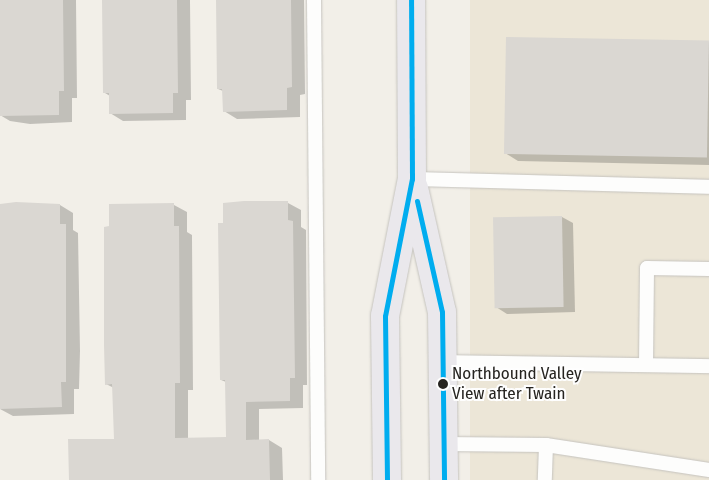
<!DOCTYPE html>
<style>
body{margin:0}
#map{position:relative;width:709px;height:480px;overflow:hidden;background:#f2efe8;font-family:"Fira Sans Condensed",sans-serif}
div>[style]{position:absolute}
.built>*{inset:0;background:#ece6d7;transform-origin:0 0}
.shadow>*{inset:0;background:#0003}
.building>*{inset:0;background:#dad7d2;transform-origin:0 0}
.roads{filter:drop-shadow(0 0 1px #c5c3be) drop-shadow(0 0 1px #c5c3be)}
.service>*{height:14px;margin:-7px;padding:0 7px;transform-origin:7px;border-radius:7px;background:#fdfdfc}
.primary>*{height:28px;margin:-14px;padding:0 14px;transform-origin:14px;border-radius:14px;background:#eae8ec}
.bus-1>*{height:5px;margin:-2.5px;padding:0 2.5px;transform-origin:2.5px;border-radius:2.5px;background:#00adef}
.dots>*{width:14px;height:14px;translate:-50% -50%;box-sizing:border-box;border:2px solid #fefefe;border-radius:50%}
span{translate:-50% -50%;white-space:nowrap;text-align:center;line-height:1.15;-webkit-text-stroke:4px #fefefe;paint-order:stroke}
.bus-label{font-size:17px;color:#262420}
.left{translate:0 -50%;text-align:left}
</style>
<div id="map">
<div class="built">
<i style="left:470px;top:0;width:239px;height:480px"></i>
</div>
<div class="shadow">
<i style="clip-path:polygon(0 0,76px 0,77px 98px,72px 98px,72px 122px,30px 124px,10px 121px,0 115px)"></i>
<i style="clip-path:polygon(104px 0,190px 0,191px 100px,186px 100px,186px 120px,123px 121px,110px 113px,110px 96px,105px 93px)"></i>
<i style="clip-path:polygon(218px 0,304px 0,305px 94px,300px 95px,300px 117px,237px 119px,224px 111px,223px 91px,218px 89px)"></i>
<i style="clip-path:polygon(709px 42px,709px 165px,518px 161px,505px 153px)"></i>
<i style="clip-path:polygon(288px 203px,301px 210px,301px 227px,306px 230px,307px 385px,303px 385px,303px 408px,259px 409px,259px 441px,269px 440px,282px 448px,283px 480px,70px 480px,115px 440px,114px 388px,106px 384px,174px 205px,187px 212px,187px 232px,192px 235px,193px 390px,188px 390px,188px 439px,228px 438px,226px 382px,221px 380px,225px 224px)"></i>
<i style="clip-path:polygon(0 205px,60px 205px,73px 213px,73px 230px,78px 233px,80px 351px,79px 389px,74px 389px,74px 414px,13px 416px,0 409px)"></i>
<i style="clip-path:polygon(562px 217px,573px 223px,575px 312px,507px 314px,496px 307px)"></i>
</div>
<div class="building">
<i style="clip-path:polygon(0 0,63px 0,64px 91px,59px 91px,59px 115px,0 116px)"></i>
<i style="clip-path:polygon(102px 0,177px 0,178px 93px,173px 93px,173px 113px,109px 114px,109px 93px,103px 93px)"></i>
<i style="clip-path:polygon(216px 0,291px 0,292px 87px,287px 88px,287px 110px,223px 112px,222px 89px,217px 89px)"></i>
<i style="left:506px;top:37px;width:203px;height:117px;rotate:1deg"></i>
<i style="clip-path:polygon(244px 201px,288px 201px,288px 220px,293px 221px,295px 378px,290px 378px,290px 401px,246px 402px,246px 440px,269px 439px,270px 480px,69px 480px,68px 439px,114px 439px,112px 384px,105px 385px,104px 345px,104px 227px,109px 226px,109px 204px,174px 203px,174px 226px,179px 226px,180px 383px,175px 383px,175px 438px,226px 437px,225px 380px,220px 380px,218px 223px,223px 223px,223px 203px)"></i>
<i style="clip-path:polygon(16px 202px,60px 204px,60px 224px,66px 224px,66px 382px,61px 382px,62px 407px,0 409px,0 204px)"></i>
<i style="left:562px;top:216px;width:91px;height:69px;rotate:89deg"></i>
</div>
<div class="roads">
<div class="service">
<i style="left:314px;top:0;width:480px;rotate:89.5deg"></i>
<i style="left:412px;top:179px;width:297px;rotate:1.5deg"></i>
<i style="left:443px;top:362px;width:266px;rotate:0.9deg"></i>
<i style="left:646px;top:365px;width:97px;rotate:-89.4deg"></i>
<i style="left:647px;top:268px;width:62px;rotate:0.9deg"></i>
<i style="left:443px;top:444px;width:103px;rotate:0.6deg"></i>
<i style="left:546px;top:445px;width:35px;rotate:92deg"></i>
<i style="left:546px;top:445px;width:165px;rotate:8.7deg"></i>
</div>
<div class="primary">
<i style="left:414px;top:188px;width:127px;rotate:77.3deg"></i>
<i style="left:442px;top:312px;width:168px;rotate:89.3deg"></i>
<i style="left:387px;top:480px;width:164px;rotate:-90.7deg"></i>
<i style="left:385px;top:316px;width:140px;rotate:-78.9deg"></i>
<i style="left:412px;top:179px;width:179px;rotate:-90.3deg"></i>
</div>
</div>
<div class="bus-1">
<i style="left:417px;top:201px;width:114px;rotate:77.3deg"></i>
<i style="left:442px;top:312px;width:168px;rotate:89.3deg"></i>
<i style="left:387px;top:480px;width:164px;rotate:-90.7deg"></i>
<i style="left:385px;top:316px;width:140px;rotate:-78.9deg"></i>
<i style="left:412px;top:179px;width:179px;rotate:-90.3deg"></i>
</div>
<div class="dots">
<i style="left:443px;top:384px;background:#262420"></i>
</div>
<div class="bus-label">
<span class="left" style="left:452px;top:384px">Northbound Valley<br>View after Twain</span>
</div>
</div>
